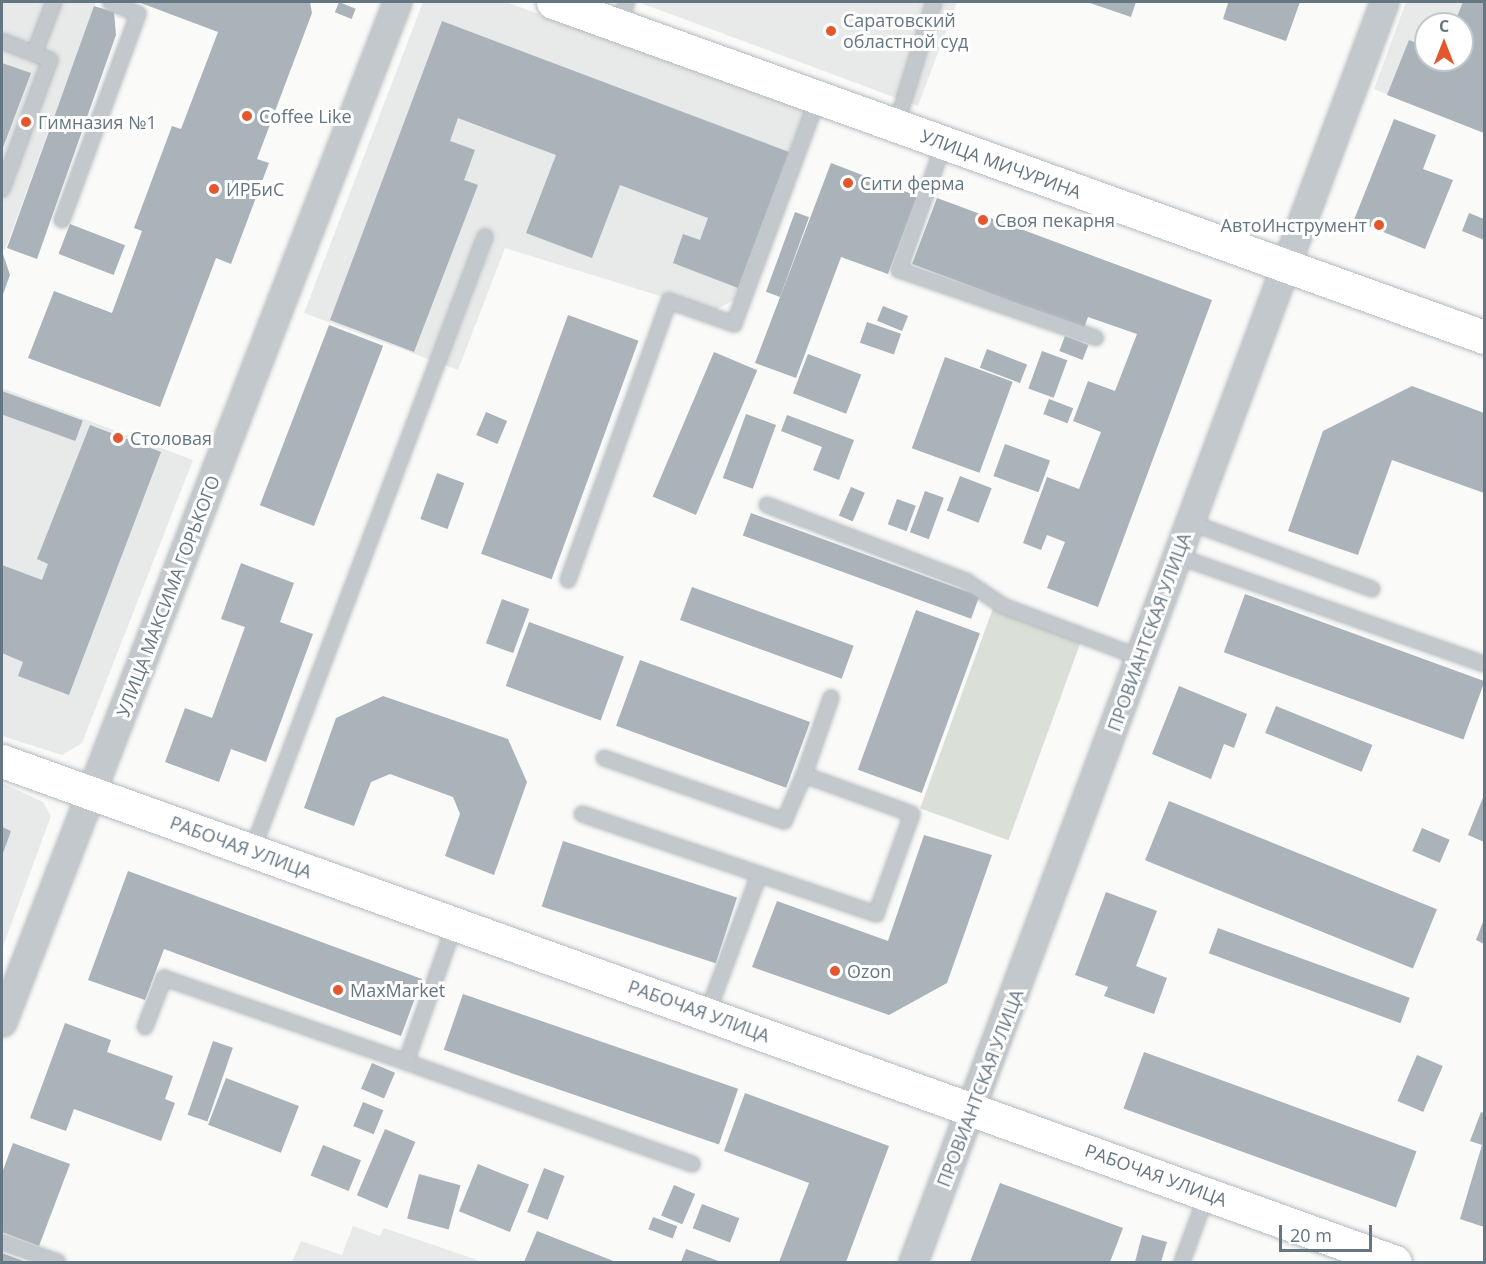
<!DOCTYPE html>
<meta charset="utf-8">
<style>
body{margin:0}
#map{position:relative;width:1486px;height:1264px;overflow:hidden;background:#fafaf8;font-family:"Open Sans",sans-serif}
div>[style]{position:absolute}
.built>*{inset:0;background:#e8e9e9}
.green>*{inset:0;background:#dadfd7;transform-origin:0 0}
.building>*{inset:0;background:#aab3b9;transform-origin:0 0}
.roads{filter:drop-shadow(0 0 2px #b3babf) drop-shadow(0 0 2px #b3babf)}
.lane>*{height:14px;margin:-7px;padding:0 7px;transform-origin:7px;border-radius:7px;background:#c3c8cc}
.street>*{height:27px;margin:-13.5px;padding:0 13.5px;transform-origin:13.5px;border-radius:13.5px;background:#c3c8cc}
.secondary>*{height:33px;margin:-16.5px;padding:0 16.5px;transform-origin:16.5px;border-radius:16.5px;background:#fff}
.dots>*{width:16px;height:16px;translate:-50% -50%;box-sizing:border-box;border:3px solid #fff;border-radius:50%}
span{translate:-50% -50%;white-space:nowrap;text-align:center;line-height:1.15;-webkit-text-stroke:6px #fff;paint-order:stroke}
.poi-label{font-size:18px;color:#657683}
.left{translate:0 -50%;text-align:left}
.right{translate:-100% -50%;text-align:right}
.street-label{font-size:18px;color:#657683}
.frame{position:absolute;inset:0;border:3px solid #657683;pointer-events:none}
.north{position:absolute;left:1414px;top:12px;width:60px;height:60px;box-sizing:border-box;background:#fff;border:2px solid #c1c8cd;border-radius:50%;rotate:0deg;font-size:16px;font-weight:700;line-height:24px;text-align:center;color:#657683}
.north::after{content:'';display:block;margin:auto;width:21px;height:27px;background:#e4572e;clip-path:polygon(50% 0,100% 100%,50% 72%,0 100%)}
.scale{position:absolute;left:1279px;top:1225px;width:93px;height:27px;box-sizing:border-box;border:3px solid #657683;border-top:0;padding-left:8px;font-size:18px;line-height:21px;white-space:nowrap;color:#657683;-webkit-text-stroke:4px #fff;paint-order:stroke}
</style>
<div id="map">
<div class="built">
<i style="clip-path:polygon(2px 2px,96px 2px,5px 250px,2px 249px)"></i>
<i style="clip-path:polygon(423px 2px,506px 2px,810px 113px,741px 296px,712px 312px,505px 248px,458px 370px,304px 313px)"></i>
<i style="clip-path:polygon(638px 2px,957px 2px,918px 106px)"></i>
<i style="clip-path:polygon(evenodd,1406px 2px,1484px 2px,1484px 133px,1374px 89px,1406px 2px,1426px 24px,1462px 24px,1462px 60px,1426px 60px,1426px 24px)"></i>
<i style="clip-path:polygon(2px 388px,193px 460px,82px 743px,62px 755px,2px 736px)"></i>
<i style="clip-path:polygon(2px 783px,43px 802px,51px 816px,2px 949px)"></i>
<i style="clip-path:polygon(353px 1226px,380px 1236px,384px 1228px,483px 1262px,292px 1262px,301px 1241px,342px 1255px)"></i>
</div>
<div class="green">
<i style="left:993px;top:608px;width:94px;height:213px;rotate:20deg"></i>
</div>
<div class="building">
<i style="clip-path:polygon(138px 2px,310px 2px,312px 13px,257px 159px,269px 163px,231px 264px,216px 258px,160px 407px,28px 358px,54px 291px,112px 313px,142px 231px,134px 228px,172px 126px,181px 129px,218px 32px)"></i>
<i style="left:339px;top:2px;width:18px;height:11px;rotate:22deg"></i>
<i style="clip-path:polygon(1087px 2px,1136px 2px,1131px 17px)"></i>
<i style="clip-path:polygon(1224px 2px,1300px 2px,1286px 41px,1223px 19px,1228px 3px)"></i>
<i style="clip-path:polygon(1463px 2px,1484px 2px,1484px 133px,1387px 95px,1409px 40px,1426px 47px,1426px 60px,1462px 60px,1462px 24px,1454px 24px)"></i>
<i style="clip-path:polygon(94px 6px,114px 12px,116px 35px,37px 259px,7px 248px)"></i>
<i style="clip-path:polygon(442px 21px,789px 152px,738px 288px,673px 263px,683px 234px,700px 240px,708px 218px,620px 185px,592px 258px,526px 233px,556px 155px,458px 118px,450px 141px,475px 150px,464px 180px,478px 185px,414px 352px,330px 320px)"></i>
<i style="clip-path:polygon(2px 63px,31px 73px,2px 150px)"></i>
<i style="clip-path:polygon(1394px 119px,1436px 135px,1423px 169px,1453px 180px,1425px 249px,1354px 220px)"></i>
<i style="clip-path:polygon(831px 163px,917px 196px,888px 274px,841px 257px,796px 378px,755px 363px)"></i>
<i style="clip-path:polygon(937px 198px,1212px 300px,1098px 607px,1047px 588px,1065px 542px,1047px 535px,1041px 550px,1023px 543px,1047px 477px,1079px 489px,1101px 432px,1073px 421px,1088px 381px,1115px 391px,1137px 334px,1088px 317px,1084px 328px,912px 264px)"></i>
<i style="left:795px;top:212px;width:15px;height:85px;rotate:20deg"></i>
<i style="clip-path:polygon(1469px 213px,1484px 219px,1484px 240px,1462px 231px)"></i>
<i style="left:70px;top:224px;width:59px;height:32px;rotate:21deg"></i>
<i style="clip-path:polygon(2px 251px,10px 275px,2px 297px)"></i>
<i style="left:883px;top:306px;width:27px;height:16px;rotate:22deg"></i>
<i style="left:568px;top:315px;width:75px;height:254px;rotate:20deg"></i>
<i style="left:867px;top:322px;width:36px;height:22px;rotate:19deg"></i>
<i style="left:329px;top:325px;width:58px;height:193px;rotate:21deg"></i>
<i style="left:1065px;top:336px;width:25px;height:16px;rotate:21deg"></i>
<i style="left:987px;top:349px;width:43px;height:20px;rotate:21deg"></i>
<i style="left:1042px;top:351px;width:27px;height:40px;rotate:20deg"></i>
<i style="left:714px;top:352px;width:47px;height:157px;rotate:23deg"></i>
<i style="left:808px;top:354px;width:57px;height:42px;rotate:21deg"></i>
<i style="left:945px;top:357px;width:72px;height:97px;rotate:20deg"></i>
<i style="clip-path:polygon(1412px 386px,1484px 413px,1484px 493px,1392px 460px,1358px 555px,1288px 531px,1323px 431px)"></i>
<i style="left:2px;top:391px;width:86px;height:22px;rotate:20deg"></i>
<i style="left:1049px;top:399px;width:26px;height:16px;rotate:21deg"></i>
<i style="left:486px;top:412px;width:23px;height:25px;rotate:23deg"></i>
<i style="left:746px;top:414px;width:32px;height:68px;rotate:20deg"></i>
<i style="clip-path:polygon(787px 415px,854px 440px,839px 480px,813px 470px,822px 447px,781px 431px)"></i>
<i style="clip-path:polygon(90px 425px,161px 452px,69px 695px,18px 676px,23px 662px,2px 653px,2px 565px,42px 580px,48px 564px,37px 559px)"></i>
<i style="left:1005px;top:444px;width:48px;height:34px;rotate:20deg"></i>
<i style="left:437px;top:473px;width:29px;height:49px;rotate:20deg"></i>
<i style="left:960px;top:476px;width:34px;height:37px;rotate:21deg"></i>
<i style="left:851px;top:487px;width:15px;height:31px;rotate:23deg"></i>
<i style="left:925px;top:491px;width:20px;height:44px;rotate:20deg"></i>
<i style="left:897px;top:499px;width:20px;height:27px;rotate:20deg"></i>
<i style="left:751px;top:513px;width:243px;height:24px;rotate:20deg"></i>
<i style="clip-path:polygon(241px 563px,294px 583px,280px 622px,313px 634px,266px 762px,231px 749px,219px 782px,165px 762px,185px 708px,212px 718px,245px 627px,221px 619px)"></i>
<i style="left:692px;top:587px;width:172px;height:35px;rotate:20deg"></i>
<i style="left:1245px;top:594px;width:255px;height:62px;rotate:20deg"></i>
<i style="left:502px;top:599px;width:29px;height:47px;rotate:20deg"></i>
<i style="left:916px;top:610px;width:68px;height:170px;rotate:20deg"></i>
<i style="left:529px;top:622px;width:101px;height:68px;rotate:20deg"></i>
<i style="left:640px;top:660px;width:181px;height:70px;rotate:20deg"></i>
<i style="clip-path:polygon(1179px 686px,1247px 714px,1234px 748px,1224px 744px,1211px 779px,1152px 754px)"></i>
<i style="clip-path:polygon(383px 696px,508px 739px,527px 782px,494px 875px,445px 856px,460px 814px,453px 797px,390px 774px,371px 782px,354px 826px,304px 808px,336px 718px)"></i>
<i style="left:1276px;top:706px;width:104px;height:29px;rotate:22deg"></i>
<i style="clip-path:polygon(1484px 795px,1484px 842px,1468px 835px)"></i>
<i style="left:1169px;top:801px;width:289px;height:64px;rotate:22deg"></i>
<i style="clip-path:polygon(2px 827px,11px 831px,2px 856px)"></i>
<i style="left:1422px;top:828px;width:30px;height:25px;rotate:23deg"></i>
<i style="clip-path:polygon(924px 835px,992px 855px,947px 983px,889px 1015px,752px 967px,777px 901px,888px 941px)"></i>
<i style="left:563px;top:841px;width:183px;height:69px;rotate:18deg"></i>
<i style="clip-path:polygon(128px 871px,422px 979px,401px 1036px,164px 949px,145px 1000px,88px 980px)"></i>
<i style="clip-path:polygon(1106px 892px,1157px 911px,1136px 966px,1167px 978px,1154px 1014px,1104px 996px,1108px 987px,1075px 975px)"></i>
<i style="clip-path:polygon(1484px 919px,1484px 944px,1476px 940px)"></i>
<i style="left:1218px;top:928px;width:204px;height:27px;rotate:20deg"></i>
<i style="left:463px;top:994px;width:291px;height:59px;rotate:19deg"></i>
<i style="clip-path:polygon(65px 1023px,111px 1040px,107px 1052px,173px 1076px,165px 1099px,175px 1103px,161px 1141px,74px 1109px,66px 1131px,30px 1118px)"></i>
<i style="left:213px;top:1041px;width:21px;height:78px;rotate:19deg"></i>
<i style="left:1144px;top:1052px;width:290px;height:60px;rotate:20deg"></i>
<i style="left:1417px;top:1055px;width:28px;height:50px;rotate:23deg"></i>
<i style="left:372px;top:1063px;width:25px;height:28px;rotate:23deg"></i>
<i style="left:226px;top:1078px;width:78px;height:50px;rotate:21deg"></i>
<i style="clip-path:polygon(745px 1093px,889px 1146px,846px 1262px,779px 1262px,809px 1183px,724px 1151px)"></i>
<i style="left:363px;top:1102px;width:22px;height:26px;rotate:22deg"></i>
<i style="clip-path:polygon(1481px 1112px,1484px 1113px,1484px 1227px,1460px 1219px,1482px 1145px,1470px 1141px)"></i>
<i style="left:385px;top:1129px;width:33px;height:72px;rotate:23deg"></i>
<i style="clip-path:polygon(13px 1143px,70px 1164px,39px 1246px,2px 1232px,2px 1173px)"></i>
<i style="left:323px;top:1145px;width:41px;height:33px;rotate:22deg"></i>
<i style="left:478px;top:1164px;width:55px;height:51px;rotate:22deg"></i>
<i style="left:544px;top:1168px;width:22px;height:47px;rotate:21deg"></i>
<i style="left:419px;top:1174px;width:43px;height:46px;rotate:15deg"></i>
<i style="clip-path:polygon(1000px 1183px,1123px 1228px,1110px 1262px,970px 1262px)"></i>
<i style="left:674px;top:1185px;width:23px;height:33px;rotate:23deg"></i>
<i style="left:702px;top:1204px;width:40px;height:26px;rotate:21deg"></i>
<i style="left:653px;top:1217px;width:26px;height:13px;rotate:21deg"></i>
<i style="clip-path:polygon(537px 1231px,616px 1262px,524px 1262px)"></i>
<i style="clip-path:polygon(1142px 1235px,1167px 1242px,1161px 1262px,1135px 1262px)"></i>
<i style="clip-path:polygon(686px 1249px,721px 1262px,681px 1262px)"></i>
<i style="clip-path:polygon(2px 1253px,26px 1262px,2px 1262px)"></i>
</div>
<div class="roads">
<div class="lane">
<i style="left:618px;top:25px;width:25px;rotate:-69deg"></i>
<i style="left:2px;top:41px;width:52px;rotate:21.6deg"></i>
<i style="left:50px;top:60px;width:138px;rotate:110.4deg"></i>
<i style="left:34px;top:54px;width:56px;rotate:-69deg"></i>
<i style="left:896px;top:126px;width:130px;rotate:-73deg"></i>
<i style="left:944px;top:143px;width:135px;rotate:109.5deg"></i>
<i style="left:899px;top:270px;width:208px;rotate:19deg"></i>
<i style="left:62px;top:220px;width:220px;rotate:-69.7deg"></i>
<i style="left:138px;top:14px;width:30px;rotate:-157deg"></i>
<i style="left:767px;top:505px;width:213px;rotate:20.9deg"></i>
<i style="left:966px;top:581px;width:45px;rotate:34deg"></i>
<i style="left:1003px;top:606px;width:145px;rotate:20.6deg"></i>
<i style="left:1189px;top:522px;width:195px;rotate:20.1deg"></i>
<i style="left:1177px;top:556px;width:325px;rotate:19.4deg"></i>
<i style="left:568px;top:580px;width:297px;rotate:-70.1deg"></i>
<i style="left:669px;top:301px;width:69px;rotate:19.5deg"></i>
<i style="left:734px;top:324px;width:241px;rotate:-69.6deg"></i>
<i style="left:604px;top:758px;width:191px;rotate:19.3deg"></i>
<i style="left:784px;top:821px;width:50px;rotate:-66.5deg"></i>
<i style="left:582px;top:814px;width:311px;rotate:18.8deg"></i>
<i style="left:876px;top:914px;width:106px;rotate:-70.2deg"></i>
<i style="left:912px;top:814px;width:115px;rotate:-160.1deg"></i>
<i style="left:804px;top:775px;width:82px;rotate:-70.7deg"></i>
<i style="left:252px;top:851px;width:657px;rotate:-69.22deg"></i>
<i style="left:707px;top:1014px;width:148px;rotate:-69.5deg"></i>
<i style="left:145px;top:1027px;width:53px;rotate:-68.8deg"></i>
<i style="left:164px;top:978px;width:256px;rotate:19.1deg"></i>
<i style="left:406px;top:1062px;width:146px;rotate:-70.5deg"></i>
<i style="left:406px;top:1062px;width:304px;rotate:19.6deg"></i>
<i style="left:2px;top:1242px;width:59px;rotate:19.7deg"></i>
<i style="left:1182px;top:1262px;width:72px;rotate:-69.8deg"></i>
</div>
<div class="street">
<i style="left:2px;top:1022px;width:1094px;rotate:-68.83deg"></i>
<i style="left:913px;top:1262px;width:1345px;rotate:-69.5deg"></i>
</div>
<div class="secondary">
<i style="left:553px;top:2px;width:989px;rotate:19.79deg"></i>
<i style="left:2px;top:761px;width:1480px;rotate:19.78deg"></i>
</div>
</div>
<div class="dots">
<i style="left:831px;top:31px;background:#e4572e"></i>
<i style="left:247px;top:116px;background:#e4572e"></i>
<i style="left:26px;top:122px;background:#e4572e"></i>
<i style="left:848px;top:183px;background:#e4572e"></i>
<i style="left:214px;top:189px;background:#e4572e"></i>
<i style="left:983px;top:220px;background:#e4572e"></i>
<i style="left:1379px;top:225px;background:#e4572e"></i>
<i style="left:118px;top:438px;background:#e4572e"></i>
<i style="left:835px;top:971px;background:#e4572e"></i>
<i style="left:338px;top:990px;background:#e4572e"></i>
</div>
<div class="poi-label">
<span class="left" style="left:843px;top:31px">Саратовский<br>областной суд</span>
<span class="left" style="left:259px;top:116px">Coffee Like</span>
<span class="left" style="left:38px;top:122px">Гимназия №1</span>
<span class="left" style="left:860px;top:183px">Сити ферма</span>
<span class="left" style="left:226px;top:189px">ИРБиС</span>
<span class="left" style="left:995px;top:220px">Своя пекарня</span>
<span class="right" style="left:1367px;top:225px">АвтоИнструмент</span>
<span class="left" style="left:130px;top:438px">Столовая</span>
<span class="left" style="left:847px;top:971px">Ozon</span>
<span class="left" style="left:350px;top:990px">MaxMarket</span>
</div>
<div class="street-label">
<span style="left:1001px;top:164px;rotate:20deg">УЛИЦА МИЧУРИНА</span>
<span style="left:168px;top:596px;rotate:-69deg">УЛИЦА МАКСИМА ГОРЬКОГО</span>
<span style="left:1149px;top:632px;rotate:-70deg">ПРОВИАНТСКАЯ УЛИЦА</span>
<span style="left:241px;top:847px;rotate:20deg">РАБОЧАЯ УЛИЦА</span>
<span style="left:699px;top:1011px;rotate:20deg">РАБОЧАЯ УЛИЦА</span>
<span style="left:980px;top:1088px;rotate:-69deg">ПРОВИАНТСКАЯ УЛИЦА</span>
<span style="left:1156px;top:1175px;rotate:20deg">РАБОЧАЯ УЛИЦА</span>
</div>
<div class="frame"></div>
<div class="north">С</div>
<div class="scale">20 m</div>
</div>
